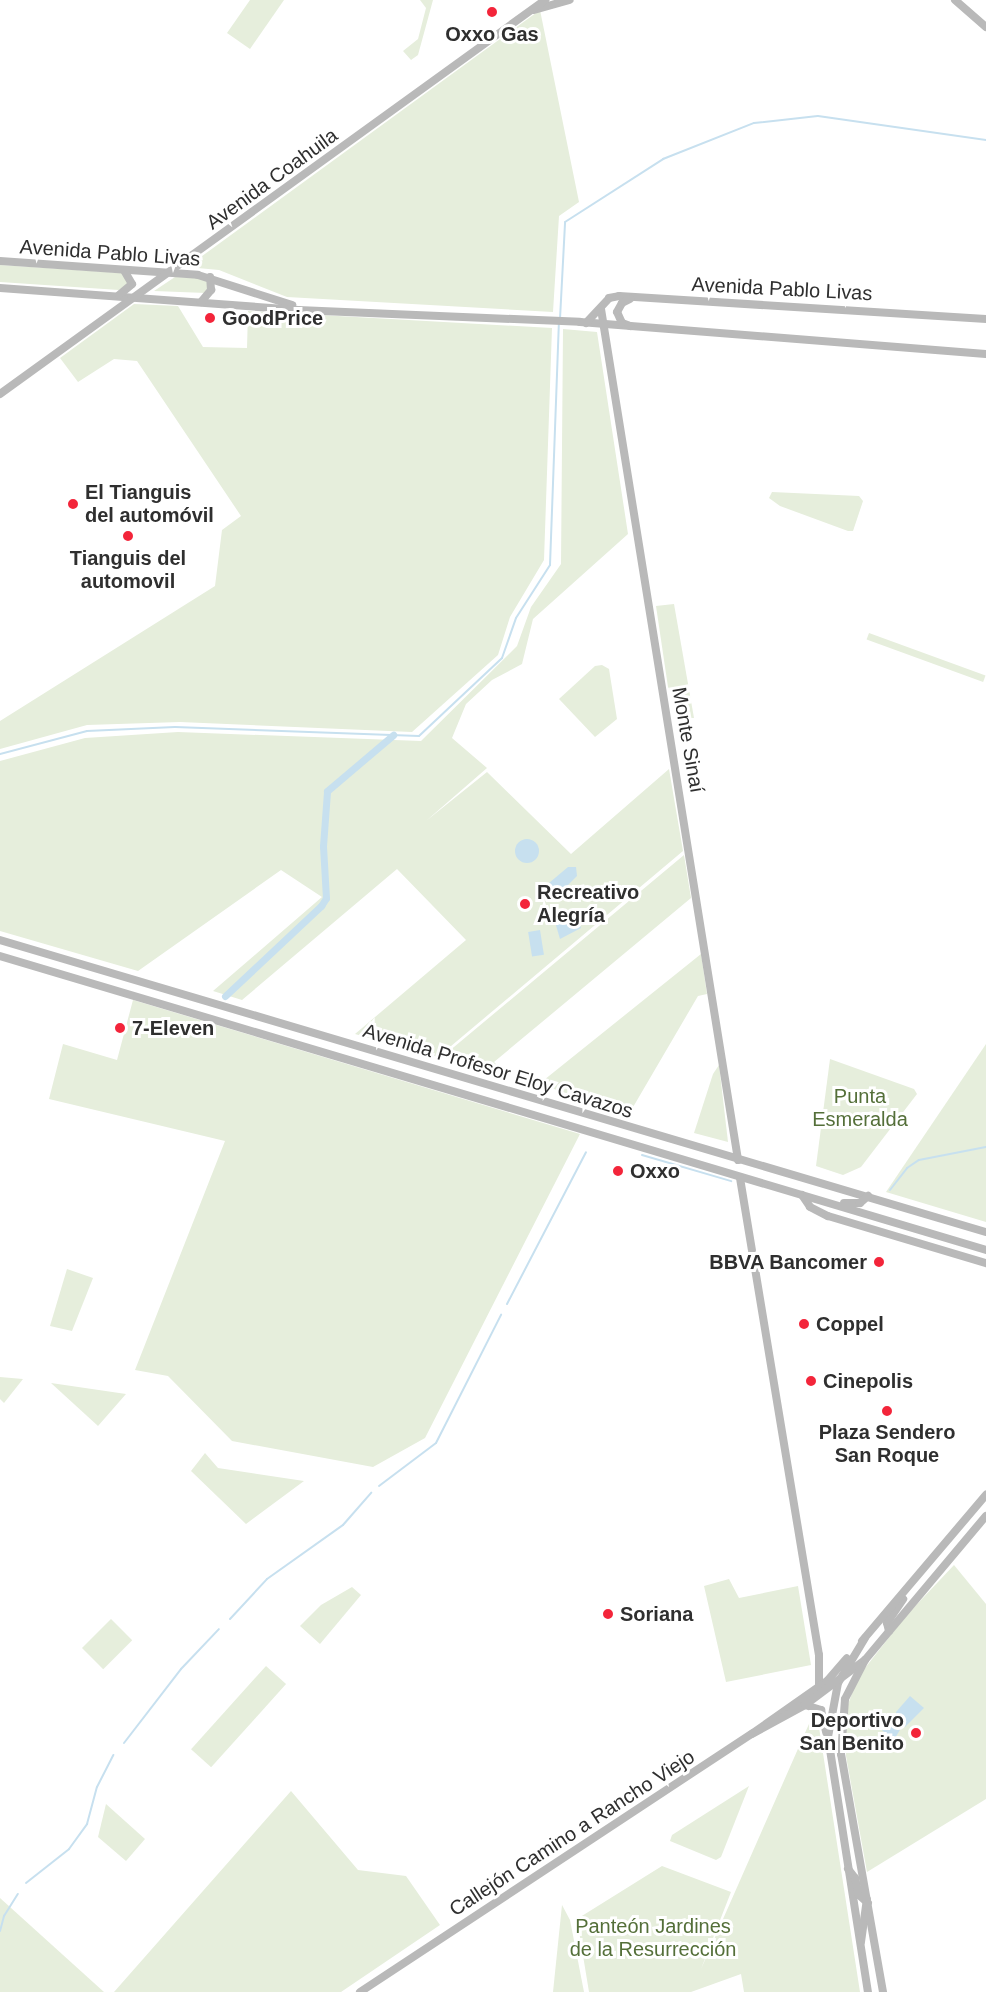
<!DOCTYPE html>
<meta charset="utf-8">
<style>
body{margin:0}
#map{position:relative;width:986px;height:1992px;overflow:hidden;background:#fff;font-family:Arial,sans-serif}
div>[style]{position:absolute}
.green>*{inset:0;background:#e6eedc;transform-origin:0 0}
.water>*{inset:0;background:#c7e0ef;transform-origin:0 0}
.round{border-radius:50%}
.stream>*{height:2px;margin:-1px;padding:0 1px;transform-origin:1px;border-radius:1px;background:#c7e0ef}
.canal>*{height:7px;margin:-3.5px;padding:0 3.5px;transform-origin:3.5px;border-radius:3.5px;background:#c7e0ef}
.secondary>*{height:8px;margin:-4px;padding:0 4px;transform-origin:4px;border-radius:4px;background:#b9b9b9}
.dots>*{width:16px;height:16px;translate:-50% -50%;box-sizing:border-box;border:3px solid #fff;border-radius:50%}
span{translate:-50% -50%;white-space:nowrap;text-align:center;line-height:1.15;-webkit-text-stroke:6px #fff;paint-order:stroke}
.poi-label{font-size:20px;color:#2f2f2f;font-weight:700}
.left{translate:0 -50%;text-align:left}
.right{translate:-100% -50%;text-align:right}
.street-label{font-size:20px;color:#2f2f2f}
.park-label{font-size:20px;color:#546f39}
</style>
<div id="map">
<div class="green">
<i style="clip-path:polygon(250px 0,284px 0,250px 49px,227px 33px)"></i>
<i style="clip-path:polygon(420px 0,433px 0,418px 55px,411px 60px,403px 51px,418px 39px,426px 8px)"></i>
<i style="clip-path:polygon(540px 10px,579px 202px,559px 216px,553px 312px,287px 297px,219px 270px,187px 267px)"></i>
<i style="clip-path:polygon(0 265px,122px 273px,129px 283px,119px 290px,0 282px)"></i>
<i style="clip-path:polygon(175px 277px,203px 278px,208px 283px,206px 293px,154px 291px)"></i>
<i style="clip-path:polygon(134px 304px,178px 306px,203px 347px,247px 348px,248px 311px,552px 328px,544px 560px,510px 617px,498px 655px,412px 732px,180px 722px,87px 725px,0 749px,0 721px,215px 586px,222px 530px,241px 516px,137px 361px,114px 359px,78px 382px,60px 358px)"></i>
<i style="clip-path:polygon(563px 329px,597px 332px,628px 534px,533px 619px,522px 664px,492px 680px,466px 704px,452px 738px,487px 768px,426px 821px,487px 772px,571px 854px,669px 769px,683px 851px,438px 1057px,355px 1034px,466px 940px,397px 869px,242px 1000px,213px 991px,322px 897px,281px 870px,138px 971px,0 931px,0 761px,85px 738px,178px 732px,421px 741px,517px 646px,531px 607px,561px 564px)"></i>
<i style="clip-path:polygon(772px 492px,859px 496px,863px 501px,853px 531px,848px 531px,780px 506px,769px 498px)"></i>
<i style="clip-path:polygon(674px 604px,694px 718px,689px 718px,668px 687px,656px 606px)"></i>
<i style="left:869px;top:633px;width:124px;height:7px;rotate:20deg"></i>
<i style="clip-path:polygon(602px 665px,609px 669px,617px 719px,595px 737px,559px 699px,595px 666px)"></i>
<i style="clip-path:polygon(684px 855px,691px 898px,494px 1062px,501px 1069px,497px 1073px,442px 1057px)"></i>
<i style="clip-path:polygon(701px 954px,707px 994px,698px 996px,629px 1114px,539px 1084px)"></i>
<i style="clip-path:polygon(133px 1000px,580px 1134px,425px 1438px,373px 1467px,232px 1441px,168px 1376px,135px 1370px,225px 1141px,49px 1099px,63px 1044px,117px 1060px)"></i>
<i style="clip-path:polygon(986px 1044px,986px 1222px,886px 1192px)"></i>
<i style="clip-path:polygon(830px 1059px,914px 1089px,917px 1094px,861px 1167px,843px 1175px,816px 1166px)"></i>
<i style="clip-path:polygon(719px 1065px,728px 1142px,694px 1133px,713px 1074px)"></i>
<i style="clip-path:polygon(67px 1269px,93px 1278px,72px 1331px,50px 1326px)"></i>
<i style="clip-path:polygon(0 1377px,23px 1379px,4px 1403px,0 1399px)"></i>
<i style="clip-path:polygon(51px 1383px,126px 1394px,98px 1426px)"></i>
<i style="clip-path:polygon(205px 1453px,218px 1468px,304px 1481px,246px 1524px,191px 1471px)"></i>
<i style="clip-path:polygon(954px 1565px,986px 1604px,986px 1799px,867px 1872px,846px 1756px,846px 1710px,858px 1677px,905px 1617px)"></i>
<i style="clip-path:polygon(729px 1579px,739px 1598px,798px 1586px,811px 1665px,726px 1682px,704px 1586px)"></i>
<i style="clip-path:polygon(352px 1587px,361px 1595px,320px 1644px,300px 1626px,321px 1605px)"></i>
<i style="left:111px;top:1619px;width:30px;height:41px;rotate:45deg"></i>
<i style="left:266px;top:1666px;width:27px;height:112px;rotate:42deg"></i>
<i style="clip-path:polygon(816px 1708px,860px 1992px,744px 1992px,741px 1974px,691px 1992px,589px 1992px,577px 1919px,662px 1866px,731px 1892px,701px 1969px)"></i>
<i style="clip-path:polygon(749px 1786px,721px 1857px,716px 1860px,670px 1841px,672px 1835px)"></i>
<i style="clip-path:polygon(291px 1791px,358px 1870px,406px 1876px,440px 1925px,341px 1992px,114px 1992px)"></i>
<i style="clip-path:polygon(106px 1804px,145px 1839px,126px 1861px,98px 1837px)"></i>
<i style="clip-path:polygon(0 1898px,104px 1992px,0 1992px)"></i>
<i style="clip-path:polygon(562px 1905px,570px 1920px,584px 1992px,553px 1992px)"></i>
</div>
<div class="water">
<i class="round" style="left:515px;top:839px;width:24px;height:24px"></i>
<i style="clip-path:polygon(568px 867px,576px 867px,577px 876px,563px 890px,550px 892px,549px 883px)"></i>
<i style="clip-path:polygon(577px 919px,581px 928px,560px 939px,555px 922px)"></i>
<i style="left:540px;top:930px;width:25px;height:12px;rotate:81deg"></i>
<i style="clip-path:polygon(910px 1696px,924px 1708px,905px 1727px,897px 1721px,896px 1712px)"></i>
<i style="clip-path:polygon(884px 1722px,901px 1728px,894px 1740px,877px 1726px)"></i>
</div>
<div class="stream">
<i style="left:560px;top:319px;width:97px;rotate:-87deg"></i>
<i style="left:565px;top:222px;width:117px;rotate:-32.7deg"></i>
<i style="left:663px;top:159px;width:98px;rotate:-21.6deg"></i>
<i style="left:754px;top:123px;width:64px;rotate:-6.2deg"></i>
<i style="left:818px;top:116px;width:170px;rotate:8.1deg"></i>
<i style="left:0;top:754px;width:90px;rotate:-14.8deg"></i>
<i style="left:87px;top:731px;width:88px;rotate:-2.6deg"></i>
<i style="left:175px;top:727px;width:244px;rotate:2.1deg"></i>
<i style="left:419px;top:736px;width:114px;rotate:-43.2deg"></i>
<i style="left:502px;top:658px;width:42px;rotate:-70.7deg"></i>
<i style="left:516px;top:618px;width:63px;rotate:-57.3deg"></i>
<i style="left:550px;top:565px;width:241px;rotate:-87.9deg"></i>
<i style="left:642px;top:1155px;width:93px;rotate:16.3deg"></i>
<i style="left:890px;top:1190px;width:28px;rotate:-52deg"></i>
<i style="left:907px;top:1168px;width:14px;rotate:-34deg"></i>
<i style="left:919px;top:1160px;width:68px;rotate:-11deg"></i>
<i style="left:507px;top:1304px;width:171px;rotate:-62.5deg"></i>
<i style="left:379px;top:1486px;width:71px;rotate:-37deg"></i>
<i style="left:436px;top:1443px;width:144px;rotate:-63.1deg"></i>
<i style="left:230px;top:1619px;width:54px;rotate:-47.2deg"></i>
<i style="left:267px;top:1579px;width:93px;rotate:-35.4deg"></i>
<i style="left:343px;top:1525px;width:43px;rotate:-48.8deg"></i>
<i style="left:124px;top:1743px;width:93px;rotate:-52.4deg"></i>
<i style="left:181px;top:1669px;width:55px;rotate:-46.5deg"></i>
<i style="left:26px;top:1883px;width:55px;rotate:-38.3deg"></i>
<i style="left:69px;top:1849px;width:31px;rotate:-54deg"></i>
<i style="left:87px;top:1824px;width:38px;rotate:-75deg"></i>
<i style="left:97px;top:1787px;width:36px;rotate:-63deg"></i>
<i style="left:0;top:1931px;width:16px;rotate:-75deg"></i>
<i style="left:4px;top:1916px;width:26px;rotate:-58deg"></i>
</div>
<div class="canal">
<i style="left:225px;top:996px;width:132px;rotate:-43.2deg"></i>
<i style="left:321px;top:906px;width:9px;rotate:-58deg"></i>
<i style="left:326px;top:898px;width:52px;rotate:-93.3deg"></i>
<i style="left:323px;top:846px;width:55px;rotate:-85.8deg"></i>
<i style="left:327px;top:791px;width:87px;rotate:-40.3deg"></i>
<i style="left:194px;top:1033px;width:11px;rotate:-49deg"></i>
</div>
<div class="secondary">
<i style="left:955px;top:0;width:41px;rotate:41.1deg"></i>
<i style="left:534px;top:10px;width:37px;rotate:-16deg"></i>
<i style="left:0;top:261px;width:198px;rotate:4deg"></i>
<i style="left:198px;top:275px;width:99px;rotate:17.7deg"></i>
<i style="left:0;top:288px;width:299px;rotate:4.2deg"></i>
<i style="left:298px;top:310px;width:282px;rotate:2.4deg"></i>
<i style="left:580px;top:322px;width:407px;rotate:4.5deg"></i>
<i style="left:119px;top:295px;width:17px;rotate:-40deg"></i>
<i style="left:132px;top:284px;width:16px;rotate:-120deg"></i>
<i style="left:201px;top:302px;width:16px;rotate:-50deg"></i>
<i style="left:211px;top:290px;width:13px;rotate:-94deg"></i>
<i style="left:601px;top:309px;width:862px;rotate:80.85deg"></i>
<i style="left:586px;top:323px;width:34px;rotate:-47deg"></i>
<i style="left:609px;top:298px;width:10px;rotate:-11deg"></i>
<i style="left:619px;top:296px;width:368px;rotate:3.6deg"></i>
<i style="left:630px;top:326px;width:9px;rotate:-159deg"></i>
<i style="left:622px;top:323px;width:12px;rotate:-114deg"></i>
<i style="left:617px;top:312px;width:10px;rotate:-61deg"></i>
<i style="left:622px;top:303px;width:9px;rotate:-27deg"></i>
<i style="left:0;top:394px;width:673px;rotate:-35.86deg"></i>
<i style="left:0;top:940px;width:1028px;rotate:16.5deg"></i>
<i style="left:0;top:956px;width:1029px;rotate:16.6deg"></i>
<i style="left:740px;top:1178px;width:483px;rotate:80.6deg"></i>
<i style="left:819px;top:1655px;width:31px;rotate:90deg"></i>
<i style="left:802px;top:1195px;width:14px;rotate:56deg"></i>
<i style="left:810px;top:1207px;width:20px;rotate:27deg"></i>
<i style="left:828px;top:1216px;width:165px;rotate:16.6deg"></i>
<i style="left:844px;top:1203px;width:16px"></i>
<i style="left:860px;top:1203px;width:11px;rotate:-41deg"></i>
<i style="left:889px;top:1631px;width:8px;rotate:-104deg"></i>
<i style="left:887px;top:1623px;width:29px;rotate:-56deg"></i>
<i style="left:865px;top:1638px;width:52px;rotate:121deg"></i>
<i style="left:838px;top:1683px;width:55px;rotate:100.5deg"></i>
<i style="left:828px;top:1737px;width:258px;rotate:81.1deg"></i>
<i style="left:862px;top:1641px;width:192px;rotate:-49.7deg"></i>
<i style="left:805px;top:1705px;width:17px;rotate:17deg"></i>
<i style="left:821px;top:1710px;width:23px;rotate:77deg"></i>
<i style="left:753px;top:1733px;width:90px;rotate:-35.1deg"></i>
<i style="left:827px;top:1681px;width:30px;rotate:-49deg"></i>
<i style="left:848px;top:1869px;width:11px;rotate:52deg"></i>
<i style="left:855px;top:1878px;width:17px;rotate:77deg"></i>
<i style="left:859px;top:1895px;width:12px;rotate:42deg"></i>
<i style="left:861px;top:1942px;width:43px;rotate:-82.1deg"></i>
<i style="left:360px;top:1992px;width:469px;rotate:-33.4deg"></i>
<i style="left:752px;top:1734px;width:60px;rotate:-28.7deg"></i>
<i style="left:805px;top:1705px;width:75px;rotate:-36.9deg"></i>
<i style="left:883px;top:1992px;width:242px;rotate:-100deg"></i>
<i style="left:841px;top:1754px;width:55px;rotate:-85.8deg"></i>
<i style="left:845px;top:1699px;width:44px;rotate:-62.9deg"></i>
<i style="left:865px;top:1660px;width:188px;rotate:-50deg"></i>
</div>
<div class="dots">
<i style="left:492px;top:12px;background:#f3253a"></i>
<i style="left:210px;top:318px;background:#f3253a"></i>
<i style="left:73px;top:504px;background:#f3253a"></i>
<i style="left:128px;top:536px;background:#f3253a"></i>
<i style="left:525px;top:904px;background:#f3253a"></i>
<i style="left:120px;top:1028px;background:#f3253a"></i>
<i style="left:618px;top:1171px;background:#f3253a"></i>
<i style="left:879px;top:1262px;background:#f3253a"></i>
<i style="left:804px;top:1324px;background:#f3253a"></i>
<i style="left:811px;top:1381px;background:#f3253a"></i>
<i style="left:887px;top:1411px;background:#f3253a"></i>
<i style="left:608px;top:1614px;background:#f3253a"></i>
<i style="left:916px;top:1733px;background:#f3253a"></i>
</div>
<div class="poi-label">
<span style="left:492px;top:34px">Oxxo Gas</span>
<span class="left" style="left:222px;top:318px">GoodPrice</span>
<span class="left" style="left:85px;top:504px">El Tianguis<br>del automóvil</span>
<span style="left:128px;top:570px">Tianguis del<br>automovil</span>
<span class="left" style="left:537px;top:904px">Recreativo<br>Alegría</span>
<span class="left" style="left:132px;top:1028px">7-Eleven</span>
<span class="left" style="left:630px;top:1171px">Oxxo</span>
<span class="right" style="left:867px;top:1262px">BBVA Bancomer</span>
<span class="left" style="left:816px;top:1324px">Coppel</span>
<span class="left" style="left:823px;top:1381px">Cinepolis</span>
<span style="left:887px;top:1444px">Plaza Sendero<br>San Roque</span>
<span class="left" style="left:620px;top:1614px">Soriana</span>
<span class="right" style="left:904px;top:1732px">Deportivo<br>San Benito</span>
</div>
<div class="street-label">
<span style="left:272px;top:179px;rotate:-36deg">Avenida Coahuila</span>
<span style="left:110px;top:253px;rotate:4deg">Avenida Pablo Livas</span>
<span style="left:782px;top:289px;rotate:3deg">Avenida Pablo Livas</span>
<span style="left:688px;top:740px;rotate:80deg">Monte Sinaí</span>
<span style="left:498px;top:1071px;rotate:17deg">Avenida Profesor Eloy Cavazos</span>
<span style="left:572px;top:1833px;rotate:-33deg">Callejón Camino a Rancho Viejo</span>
</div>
<div class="park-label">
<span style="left:860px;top:1108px">Punta<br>Esmeralda</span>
<span style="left:653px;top:1938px">Panteón Jardines<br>de la Resurrección</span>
</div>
</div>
